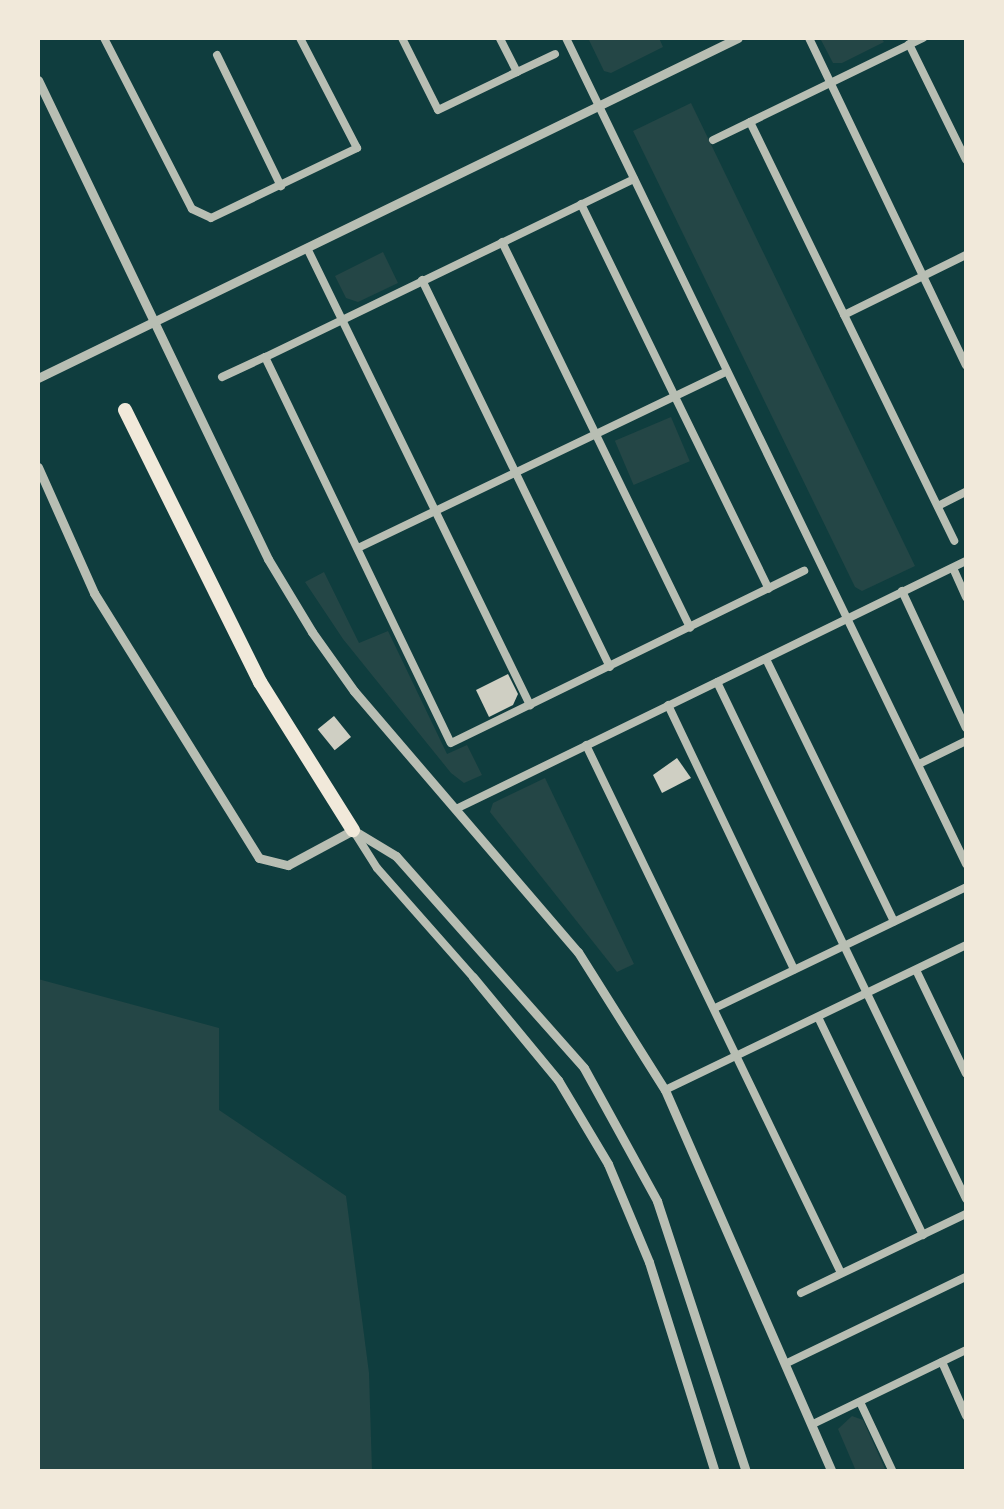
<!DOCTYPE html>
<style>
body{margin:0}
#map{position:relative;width:1004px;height:1509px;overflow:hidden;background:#0f3d3e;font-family:"PT Sans Narrow",sans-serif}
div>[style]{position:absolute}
.green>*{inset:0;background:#244646;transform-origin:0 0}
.building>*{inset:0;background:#cfcfc3;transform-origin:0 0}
.minor>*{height:8px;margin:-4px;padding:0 4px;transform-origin:4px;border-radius:4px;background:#b8beb3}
.tertiary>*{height:9px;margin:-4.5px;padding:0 4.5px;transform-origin:4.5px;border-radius:4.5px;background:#b8beb3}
.motorway>*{height:14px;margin:-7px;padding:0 7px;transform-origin:7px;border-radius:7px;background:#f1e9da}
span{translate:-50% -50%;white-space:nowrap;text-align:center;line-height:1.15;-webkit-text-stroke:9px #f1e9da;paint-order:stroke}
.frame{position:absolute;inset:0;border:40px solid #f1e9da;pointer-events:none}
</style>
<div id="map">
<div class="green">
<i style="clip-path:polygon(588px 38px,659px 38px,663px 47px,611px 73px,604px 71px)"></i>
<i style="clip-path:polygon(881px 38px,884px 42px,842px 63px,833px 63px,821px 40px)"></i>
<i style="clip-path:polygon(691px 103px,915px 566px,862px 591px,855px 587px,633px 131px)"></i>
<i style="clip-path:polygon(383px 252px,398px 283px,358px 302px,346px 298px,335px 276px)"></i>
<i style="left:671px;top:417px;width:48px;height:61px;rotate:67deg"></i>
<i style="clip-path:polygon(324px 572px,359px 643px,388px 631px,447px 754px,467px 745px,482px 775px,464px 783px,451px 773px,343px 639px,305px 582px)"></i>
<i style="clip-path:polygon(545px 778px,634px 964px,617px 972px,490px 812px,493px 803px)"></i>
<i style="clip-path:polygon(38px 979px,219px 1028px,219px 1110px,346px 1196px,369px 1373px,372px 1471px,38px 1471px)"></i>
<i style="clip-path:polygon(852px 1416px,863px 1420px,886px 1471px,856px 1471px,838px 1429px)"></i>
</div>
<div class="building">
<i style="clip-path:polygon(508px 674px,518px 694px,513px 705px,489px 717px,476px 690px)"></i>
<i style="left:334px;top:716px;width:27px;height:21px;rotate:51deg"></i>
<i style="clip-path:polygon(677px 758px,691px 778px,662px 793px,653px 775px)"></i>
</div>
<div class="minor">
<i style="left:104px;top:38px;width:192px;rotate:62.8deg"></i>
<i style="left:192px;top:209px;width:21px;rotate:25deg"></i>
<i style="left:211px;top:218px;width:162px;rotate:-25.6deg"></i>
<i style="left:357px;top:148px;width:124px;rotate:-117.4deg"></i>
<i style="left:402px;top:38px;width:80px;rotate:63.4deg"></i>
<i style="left:438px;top:110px;width:88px;rotate:-25.7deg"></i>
<i style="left:517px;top:72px;width:38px;rotate:-117deg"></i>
<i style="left:566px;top:38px;width:918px;rotate:64.16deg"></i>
<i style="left:809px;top:38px;width:363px;rotate:64.4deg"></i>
<i style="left:923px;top:38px;width:192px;rotate:154.1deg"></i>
<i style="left:750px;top:122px;width:466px;rotate:64deg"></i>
<i style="left:909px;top:44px;width:129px;rotate:63.8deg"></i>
<i style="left:217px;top:55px;width:146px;rotate:64deg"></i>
<i style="left:517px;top:72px;width:42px;rotate:-25.3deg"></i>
<i style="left:713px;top:140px;width:41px;rotate:-25.9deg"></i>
<i style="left:634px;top:179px;width:410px;rotate:154.2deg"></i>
<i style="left:265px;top:357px;width:428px;rotate:64.3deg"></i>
<i style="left:451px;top:743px;width:393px;rotate:-26deg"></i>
<i style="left:581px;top:204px;width:428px;rotate:64deg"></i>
<i style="left:502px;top:242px;width:429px;rotate:64deg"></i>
<i style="left:307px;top:248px;width:509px;rotate:63.99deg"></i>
<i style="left:422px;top:280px;width:430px;rotate:64.1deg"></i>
<i style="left:844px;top:315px;width:136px;rotate:-26.2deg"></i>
<i style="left:222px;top:377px;width:47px;rotate:-24.9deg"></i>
<i style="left:938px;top:506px;width:31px;rotate:-27deg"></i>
<i style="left:358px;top:548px;width:409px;rotate:-25.6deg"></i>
<i style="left:953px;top:568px;width:32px;rotate:66deg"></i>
<i style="left:902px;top:591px;width:151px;rotate:65deg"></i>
<i style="left:766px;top:659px;width:292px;rotate:64deg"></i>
<i style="left:717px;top:682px;width:574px;rotate:64.28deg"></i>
<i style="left:668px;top:705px;width:293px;rotate:64.5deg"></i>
<i style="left:586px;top:745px;width:586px;rotate:64.22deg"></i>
<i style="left:919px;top:764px;width:52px;rotate:-26.1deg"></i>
<i style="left:458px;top:808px;width:565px;rotate:-25.93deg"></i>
<i style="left:353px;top:830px;width:45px;rotate:57.7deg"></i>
<i style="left:377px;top:868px;width:145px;rotate:48.6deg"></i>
<i style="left:916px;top:970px;width:115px;rotate:64.3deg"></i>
<i style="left:715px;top:1008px;width:279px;rotate:-25.7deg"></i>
<i style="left:818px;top:1017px;width:242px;rotate:64.3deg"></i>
<i style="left:665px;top:1090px;width:334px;rotate:-25.7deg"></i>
<i style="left:801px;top:1293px;width:183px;rotate:-25.6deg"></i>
<i style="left:942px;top:1362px;width:59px;rotate:66deg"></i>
<i style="left:787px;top:1363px;width:199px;rotate:-25.7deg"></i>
<i style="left:860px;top:1402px;width:77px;rotate:64.8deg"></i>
<i style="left:813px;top:1424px;width:170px;rotate:-25.8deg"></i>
</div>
<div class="tertiary">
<i style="left:38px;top:80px;width:531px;rotate:64.35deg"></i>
<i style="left:268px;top:559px;width:85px;rotate:58.9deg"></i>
<i style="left:312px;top:632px;width:72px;rotate:54.6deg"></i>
<i style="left:354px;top:691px;width:344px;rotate:49.4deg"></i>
<i style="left:578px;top:952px;width:163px;rotate:57.8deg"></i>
<i style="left:665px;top:1090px;width:417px;rotate:66.4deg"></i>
<i style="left:38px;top:378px;width:778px;rotate:-25.91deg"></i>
<i style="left:38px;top:467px;width:138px;rotate:66deg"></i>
<i style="left:94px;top:593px;width:312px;rotate:58.1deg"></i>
<i style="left:259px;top:858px;width:30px;rotate:14deg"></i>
<i style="left:288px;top:865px;width:74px;rotate:-28.3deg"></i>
<i style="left:353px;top:830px;width:50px;rotate:31.2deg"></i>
<i style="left:396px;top:856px;width:283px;rotate:48.4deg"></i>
<i style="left:584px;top:1068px;width:152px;rotate:61.2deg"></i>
<i style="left:657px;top:1201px;width:285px;rotate:71.8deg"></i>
<i style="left:473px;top:977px;width:134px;rotate:50.5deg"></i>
<i style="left:558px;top:1080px;width:98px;rotate:59.2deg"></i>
<i style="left:608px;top:1164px;width:106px;rotate:67.3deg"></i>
<i style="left:649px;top:1262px;width:220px;rotate:72.6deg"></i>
</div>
<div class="motorway">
<i style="left:125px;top:410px;width:304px;rotate:63.6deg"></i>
<i style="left:260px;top:682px;width:175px;rotate:57.9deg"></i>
</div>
<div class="frame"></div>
</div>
